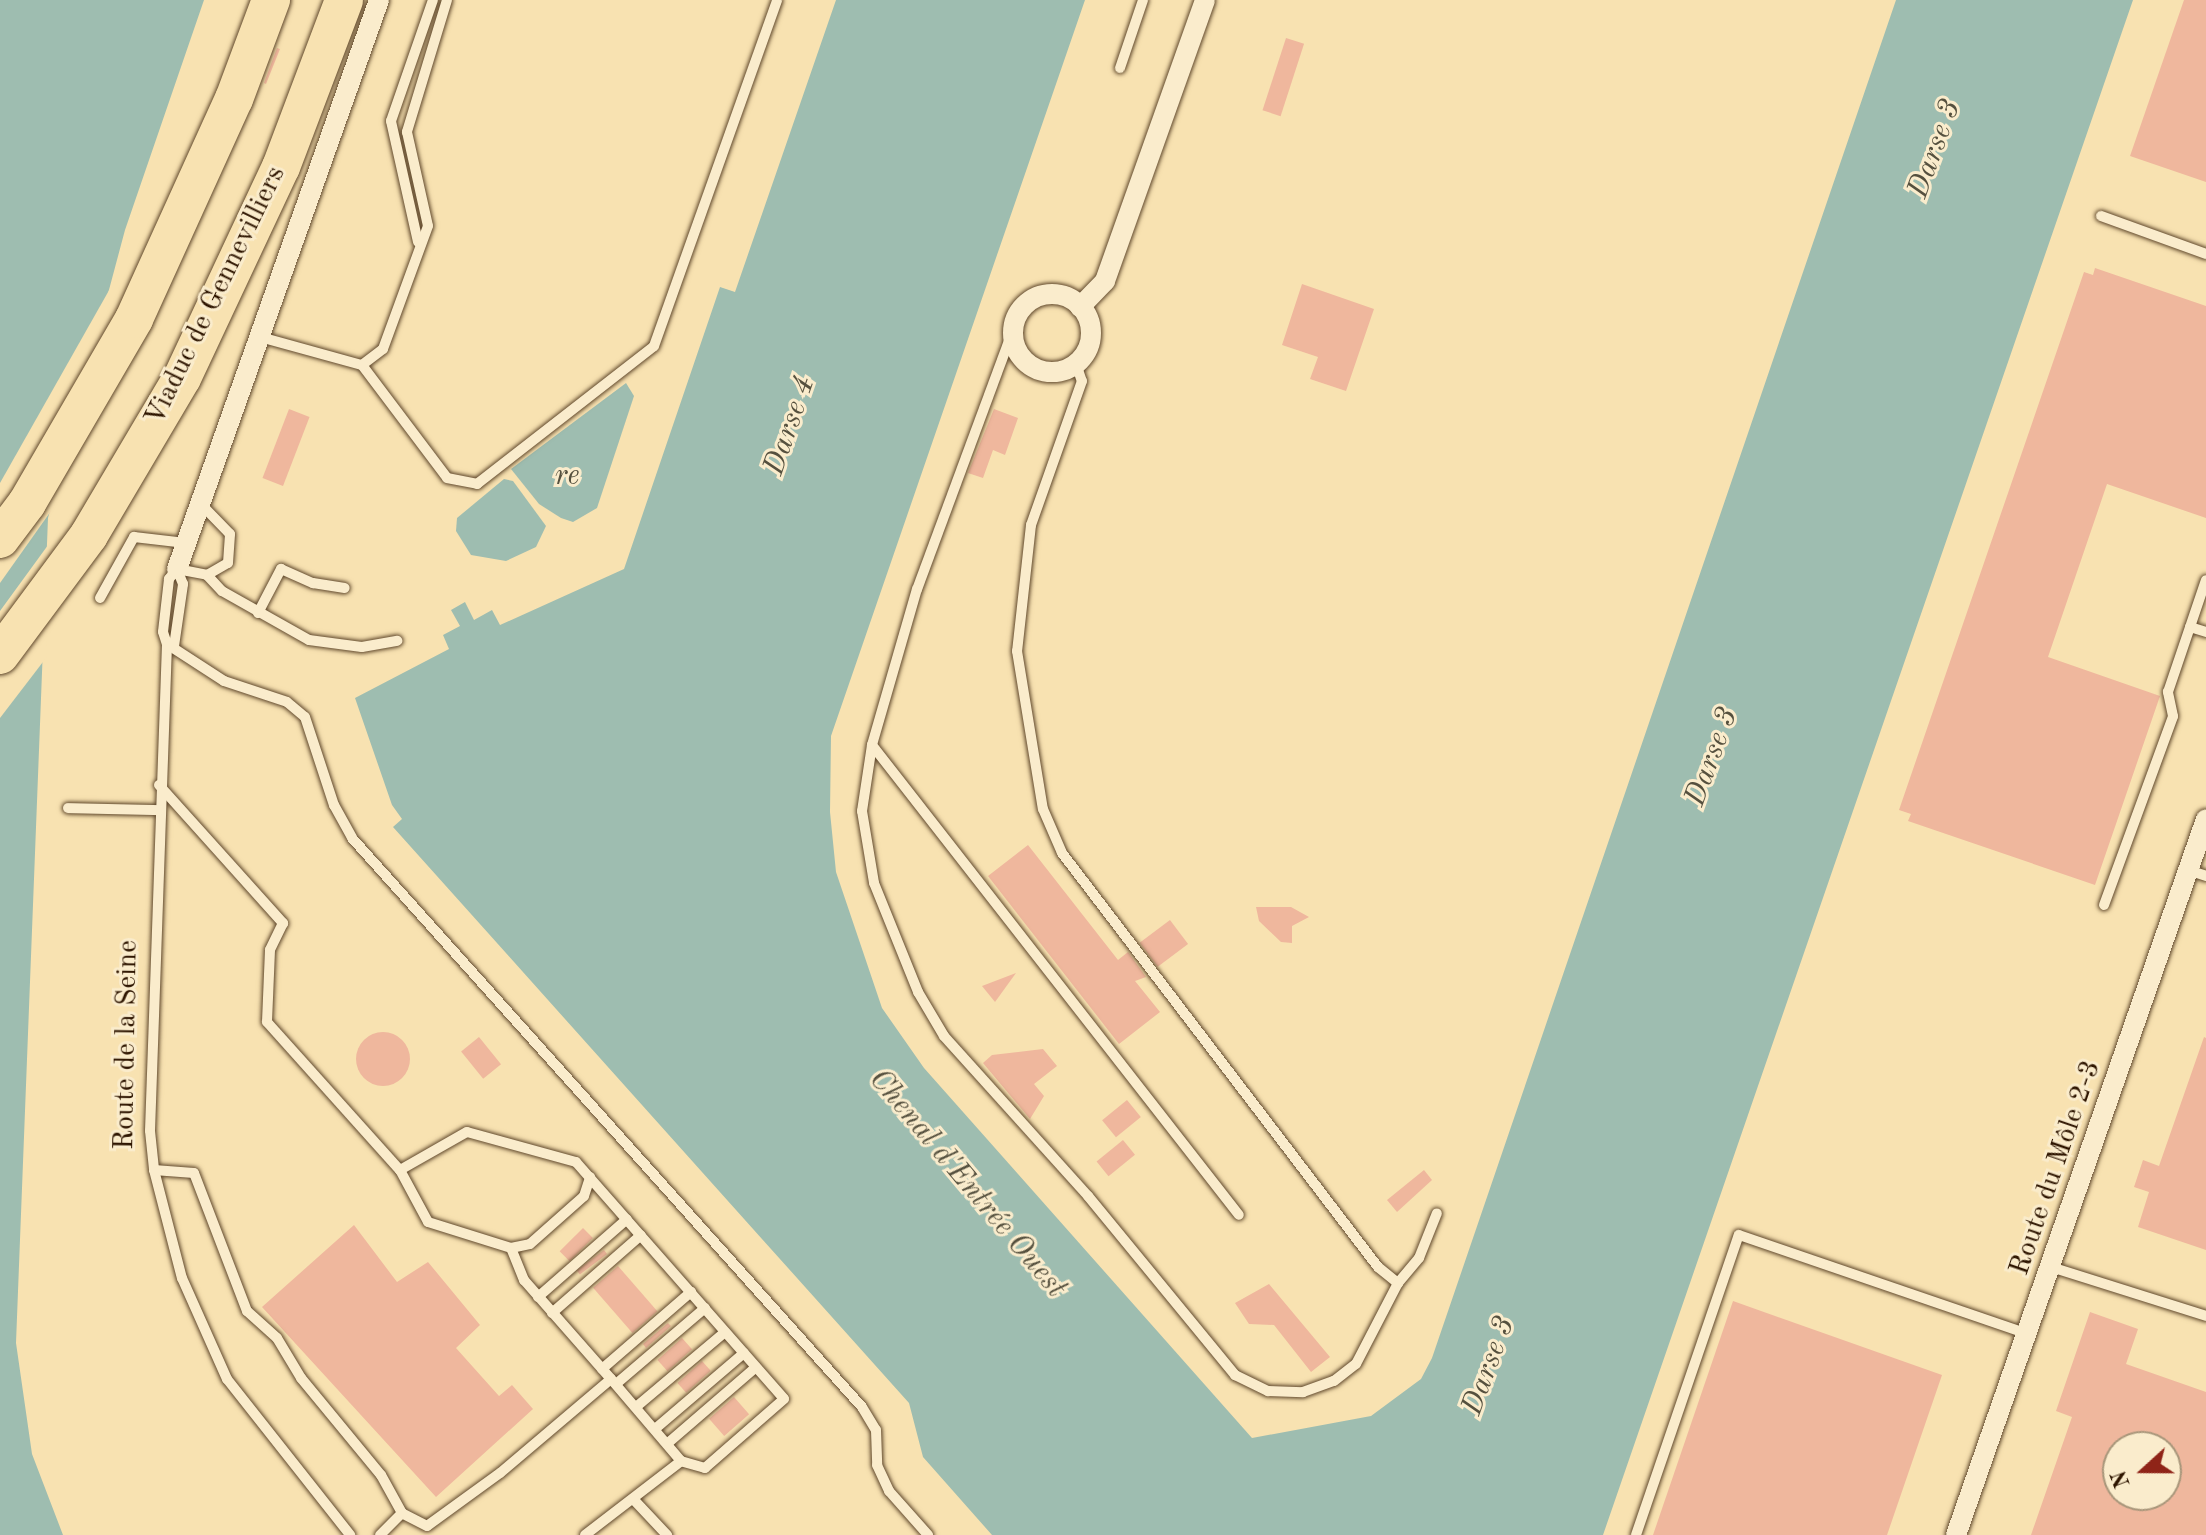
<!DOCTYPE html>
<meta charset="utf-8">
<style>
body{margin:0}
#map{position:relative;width:2206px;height:1535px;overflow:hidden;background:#f8e2b1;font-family:"Old Standard TT",serif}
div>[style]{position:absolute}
.water>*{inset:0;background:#9ebdb0}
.pier>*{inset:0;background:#f8e2b1}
.building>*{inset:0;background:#efb79d;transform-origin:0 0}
.round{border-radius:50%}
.roads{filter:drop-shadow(0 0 2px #60482c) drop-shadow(0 0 2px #60482c)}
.lane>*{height:10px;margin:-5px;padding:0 5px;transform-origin:5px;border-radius:5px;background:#faeccc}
.street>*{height:20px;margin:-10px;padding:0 10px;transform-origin:10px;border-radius:10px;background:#faeccc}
.street>.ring{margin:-10px;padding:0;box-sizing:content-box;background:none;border:20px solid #faeccc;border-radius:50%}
.highway>*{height:38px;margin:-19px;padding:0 19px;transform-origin:19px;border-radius:19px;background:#f8e2b1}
span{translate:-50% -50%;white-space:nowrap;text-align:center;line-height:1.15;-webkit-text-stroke:6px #faeccc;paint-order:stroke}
.street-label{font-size:28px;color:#2e1500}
.water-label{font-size:30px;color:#55503e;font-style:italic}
.north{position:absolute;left:2102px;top:1431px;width:80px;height:80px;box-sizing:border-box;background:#faeccc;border:2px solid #a8967a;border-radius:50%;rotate:249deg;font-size:22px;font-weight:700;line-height:32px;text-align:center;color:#2e1500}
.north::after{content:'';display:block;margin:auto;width:28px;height:36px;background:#8f2418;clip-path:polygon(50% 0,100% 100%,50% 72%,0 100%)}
</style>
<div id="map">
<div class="water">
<i style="clip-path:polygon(0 0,204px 0,125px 230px,48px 518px,16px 1343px,32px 1454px,63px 1535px,0 1535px)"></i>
<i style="clip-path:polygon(836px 0,1085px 0,831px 736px,830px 812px,836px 872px,882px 1008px,924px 1068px,1252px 1438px,1371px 1416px,1421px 1379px,1432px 1358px,1896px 0,2133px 0,1603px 1535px,992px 1535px,923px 1457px,909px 1403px,393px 827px,402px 819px,392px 805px,355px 698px,449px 649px,443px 635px,460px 626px,451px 610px,465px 602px,474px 620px,492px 610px,500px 625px,624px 569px,720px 287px,735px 292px)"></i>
<i style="clip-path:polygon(626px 383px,634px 396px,597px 508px,573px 522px,561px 518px,539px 504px,511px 469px)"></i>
<i style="clip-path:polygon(504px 479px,513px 481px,546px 526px,536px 547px,506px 561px,471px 555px,456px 531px,457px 518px)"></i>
</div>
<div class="pier">
<i style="clip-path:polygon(116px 278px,56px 504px,0 583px,0 483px)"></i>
<i style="clip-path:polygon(51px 541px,46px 658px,0 718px,0 611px)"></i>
</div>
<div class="building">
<i style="clip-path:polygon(2184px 0,2206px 0,2206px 182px,2130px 156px)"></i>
<i style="left:1286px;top:38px;width:19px;height:76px;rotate:18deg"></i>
<i style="clip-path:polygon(277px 48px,280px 49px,266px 84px,264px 83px)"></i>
<i style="clip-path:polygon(2095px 268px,2206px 306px,2206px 518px,2107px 484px,2048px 657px,2160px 696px,2095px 885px,1908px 821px,1911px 814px,1899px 810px,2084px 272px,2093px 275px)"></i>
<i style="clip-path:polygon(1302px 284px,1374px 309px,1346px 391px,1310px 379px,1318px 357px,1282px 345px)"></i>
<i style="left:289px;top:409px;width:22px;height:74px;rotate:21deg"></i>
<i style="clip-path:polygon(994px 409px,1018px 418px,1005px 455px,993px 450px,983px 478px,968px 473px)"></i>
<i style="clip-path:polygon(1028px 845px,1118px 960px,1128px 952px,1146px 977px,1135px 981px,1160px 1012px,1119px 1044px,988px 876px)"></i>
<i style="clip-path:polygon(1256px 907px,1291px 907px,1309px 917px,1292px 926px,1292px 943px,1281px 942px,1259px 921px)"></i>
<i style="left:1170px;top:920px;width:30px;height:38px;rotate:53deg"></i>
<i style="clip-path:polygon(1016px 973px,995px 1002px,982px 986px)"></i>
<i class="round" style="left:356px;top:1032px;width:54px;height:54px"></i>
<i style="left:479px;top:1037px;width:35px;height:23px;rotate:51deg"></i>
<i style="clip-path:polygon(2204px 1037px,2206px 1038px,2206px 1250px,2138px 1227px,2149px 1192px,2134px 1187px,2143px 1160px,2159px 1166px)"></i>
<i style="clip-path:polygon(1043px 1049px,1057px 1066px,1034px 1084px,1044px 1096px,1030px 1119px,983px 1063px,992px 1055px)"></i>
<i style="left:1127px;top:1100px;width:22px;height:32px;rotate:51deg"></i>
<i style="left:1123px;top:1140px;width:19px;height:34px;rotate:51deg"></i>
<i style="clip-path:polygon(1424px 1170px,1432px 1180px,1397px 1212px,1387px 1200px)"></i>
<i style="clip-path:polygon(354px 1225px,397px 1282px,428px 1262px,480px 1325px,456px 1348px,499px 1396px,512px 1385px,533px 1409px,436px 1497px,262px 1307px)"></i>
<i style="left:583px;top:1228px;width:14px;height:33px;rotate:45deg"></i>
<i style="left:604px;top:1250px;width:5px;height:34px;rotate:53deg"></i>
<i style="left:618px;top:1266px;width:60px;height:33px;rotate:49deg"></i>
<i style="clip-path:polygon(1269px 1284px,1330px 1357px,1311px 1372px,1274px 1325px,1249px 1324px,1235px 1303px)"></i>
<i style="clip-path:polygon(1733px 1301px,1942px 1375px,1887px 1535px,1653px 1535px)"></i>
<i style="clip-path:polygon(evenodd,2090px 1312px,2138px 1329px,2126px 1364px,2206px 1392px,2206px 1535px,2031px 1535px,2072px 1417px,2056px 1411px,2090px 1312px,2118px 1447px,2166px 1447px,2166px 1495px,2118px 1495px,2118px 1447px)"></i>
<i style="clip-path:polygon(668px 1323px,671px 1326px,646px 1348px,643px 1344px)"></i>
<i style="left:682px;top:1338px;width:15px;height:33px;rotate:48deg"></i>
<i style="left:702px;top:1361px;width:13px;height:33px;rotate:48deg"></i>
<i style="left:734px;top:1397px;width:23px;height:33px;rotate:49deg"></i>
</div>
<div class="roads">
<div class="lane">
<i style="left:447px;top:0;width:138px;rotate:106.9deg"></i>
<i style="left:407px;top:132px;width:96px;rotate:77.4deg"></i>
<i style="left:428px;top:226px;width:131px;rotate:110.1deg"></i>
<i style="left:383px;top:349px;width:26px;rotate:143deg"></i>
<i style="left:362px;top:365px;width:141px;rotate:53deg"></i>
<i style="left:447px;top:478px;width:31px;rotate:11deg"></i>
<i style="left:477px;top:484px;width:224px;rotate:-37.9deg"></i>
<i style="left:654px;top:346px;width:367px;rotate:-70.4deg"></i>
<i style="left:1120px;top:68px;width:72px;rotate:-71.3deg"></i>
<i style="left:2101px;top:216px;width:112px;rotate:19.9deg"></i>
<i style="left:418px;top:242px;width:124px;rotate:-102.6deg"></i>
<i style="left:391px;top:121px;width:128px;rotate:-70.9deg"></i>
<i style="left:1013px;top:330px;width:276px;rotate:110.3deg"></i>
<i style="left:917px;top:589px;width:162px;rotate:106.1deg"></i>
<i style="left:872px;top:745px;width:596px;rotate:52.02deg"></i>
<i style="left:260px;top:337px;width:106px;rotate:15.4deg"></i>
<i style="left:1076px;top:364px;width:18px;rotate:71deg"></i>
<i style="left:1082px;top:381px;width:153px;rotate:109.5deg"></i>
<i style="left:1031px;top:525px;width:127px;rotate:96.3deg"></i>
<i style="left:1017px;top:651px;width:160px;rotate:80.7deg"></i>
<i style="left:1043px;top:809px;width:48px;rotate:66.6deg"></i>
<i style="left:1062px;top:853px;width:521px;rotate:52.65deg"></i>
<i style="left:1378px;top:1267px;width:26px;rotate:39deg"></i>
<i style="left:1398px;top:1283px;width:33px;rotate:-50deg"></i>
<i style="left:1419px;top:1258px;width:48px;rotate:-68.2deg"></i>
<i style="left:177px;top:569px;width:13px;rotate:129deg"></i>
<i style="left:169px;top:579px;width:53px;rotate:96.5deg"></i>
<i style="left:163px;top:632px;width:13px;rotate:72deg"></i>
<i style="left:167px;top:644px;width:487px;rotate:92deg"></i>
<i style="left:150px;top:1131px;width:39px;rotate:84deg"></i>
<i style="left:154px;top:1170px;width:112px;rotate:75.5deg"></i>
<i style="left:182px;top:1278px;width:111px;rotate:66deg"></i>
<i style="left:227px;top:1379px;width:199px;rotate:51.7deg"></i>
<i style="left:177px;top:569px;width:31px;rotate:11deg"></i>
<i style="left:207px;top:575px;width:24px;rotate:-30deg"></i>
<i style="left:228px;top:563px;width:29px;rotate:-86deg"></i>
<i style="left:230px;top:534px;width:45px;rotate:-134.1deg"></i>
<i style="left:207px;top:575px;width:22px;rotate:47deg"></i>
<i style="left:222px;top:591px;width:100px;rotate:29.4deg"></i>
<i style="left:309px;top:640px;width:53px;rotate:7.5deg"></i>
<i style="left:362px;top:647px;width:36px;rotate:-10deg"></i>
<i style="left:100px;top:598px;width:70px;rotate:-60.9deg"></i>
<i style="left:134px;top:537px;width:52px;rotate:6.6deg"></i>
<i style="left:258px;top:613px;width:50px;rotate:-62.4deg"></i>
<i style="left:281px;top:569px;width:35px;rotate:24deg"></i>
<i style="left:313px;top:583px;width:32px;rotate:9deg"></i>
<i style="left:2190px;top:627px;width:17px;rotate:17deg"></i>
<i style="left:167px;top:644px;width:68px;rotate:33deg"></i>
<i style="left:224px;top:681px;width:66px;rotate:18.4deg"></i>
<i style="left:287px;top:702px;width:23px;rotate:40deg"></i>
<i style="left:305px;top:717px;width:93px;rotate:71.8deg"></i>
<i style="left:334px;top:805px;width:38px;rotate:61deg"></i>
<i style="left:352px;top:838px;width:764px;rotate:48.13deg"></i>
<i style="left:862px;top:1407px;width:27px;rotate:59deg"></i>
<i style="left:876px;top:1430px;width:35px;rotate:88deg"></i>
<i style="left:877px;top:1465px;width:29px;rotate:65deg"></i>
<i style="left:889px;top:1491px;width:59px;rotate:48.4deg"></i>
<i style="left:174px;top:646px;width:63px;rotate:-81.7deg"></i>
<i style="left:183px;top:584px;width:16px;rotate:-112deg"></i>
<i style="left:872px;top:745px;width:67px;rotate:98.6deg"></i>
<i style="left:862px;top:811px;width:73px;rotate:80.5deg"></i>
<i style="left:874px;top:883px;width:118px;rotate:68deg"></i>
<i style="left:918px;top:992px;width:51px;rotate:59.4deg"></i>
<i style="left:944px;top:1036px;width:215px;rotate:48deg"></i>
<i style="left:1088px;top:1196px;width:232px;rotate:50.6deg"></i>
<i style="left:1235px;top:1375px;width:37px;rotate:26deg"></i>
<i style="left:1268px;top:1391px;width:35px;rotate:2deg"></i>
<i style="left:1303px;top:1392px;width:33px;rotate:-20deg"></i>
<i style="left:1334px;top:1381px;width:28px;rotate:-38deg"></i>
<i style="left:1356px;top:1364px;width:91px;rotate:-62.6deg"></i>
<i style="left:159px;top:785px;width:186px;rotate:48.1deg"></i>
<i style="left:283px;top:923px;width:30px;rotate:116deg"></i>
<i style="left:270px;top:950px;width:72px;rotate:92.4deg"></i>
<i style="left:267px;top:1022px;width:199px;rotate:48.1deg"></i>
<i style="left:400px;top:1170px;width:59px;rotate:61.7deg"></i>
<i style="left:428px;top:1222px;width:87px;rotate:17.4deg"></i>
<i style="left:511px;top:1248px;width:35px;rotate:68deg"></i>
<i style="left:524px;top:1280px;width:132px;rotate:48.7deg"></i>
<i style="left:611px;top:1379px;width:145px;rotate:139.7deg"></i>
<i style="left:500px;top:1473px;width:90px;rotate:144deg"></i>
<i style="left:427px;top:1526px;width:28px;rotate:-153deg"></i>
<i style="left:402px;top:1513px;width:31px;rotate:135deg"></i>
<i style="left:68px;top:808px;width:91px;rotate:1.3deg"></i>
<i style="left:2188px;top:870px;width:19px;rotate:18deg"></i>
<i style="left:2104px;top:905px;width:201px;rotate:-69.9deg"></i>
<i style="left:2173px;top:716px;width:25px;rotate:-102deg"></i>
<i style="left:2168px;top:692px;width:118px;rotate:-71.3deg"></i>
<i style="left:154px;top:1170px;width:40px;rotate:4.3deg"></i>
<i style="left:194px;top:1173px;width:148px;rotate:69deg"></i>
<i style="left:247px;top:1311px;width:40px;rotate:42deg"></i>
<i style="left:277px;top:1338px;width:47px;rotate:59deg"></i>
<i style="left:301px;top:1378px;width:126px;rotate:50.5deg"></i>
<i style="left:381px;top:1475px;width:43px;rotate:61.1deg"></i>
<i style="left:400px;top:1170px;width:77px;rotate:-29.6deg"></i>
<i style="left:467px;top:1132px;width:113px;rotate:15.4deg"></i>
<i style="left:576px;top:1162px;width:315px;rotate:48.7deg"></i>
<i style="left:784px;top:1399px;width:105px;rotate:138.9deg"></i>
<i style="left:705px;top:1468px;width:25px;rotate:-164deg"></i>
<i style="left:511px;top:1248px;width:19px;rotate:-12deg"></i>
<i style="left:530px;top:1244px;width:72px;rotate:-41.6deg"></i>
<i style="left:584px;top:1196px;width:20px;rotate:-72deg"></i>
<i style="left:2051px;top:1267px;width:163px;rotate:17.5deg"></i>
<i style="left:538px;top:1297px;width:118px;rotate:-41.2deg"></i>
<i style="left:552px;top:1313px;width:118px;rotate:-41.2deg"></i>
<i style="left:602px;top:1369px;width:118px;rotate:-40.9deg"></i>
<i style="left:616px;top:1384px;width:117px;rotate:-40.5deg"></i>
<i style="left:636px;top:1407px;width:116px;rotate:-40.1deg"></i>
<i style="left:655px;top:1429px;width:117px;rotate:-40.5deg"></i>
<i style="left:668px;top:1443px;width:116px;rotate:-40.8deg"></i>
<i style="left:635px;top:1501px;width:47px;rotate:46.7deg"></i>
<i style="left:585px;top:1535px;width:121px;rotate:-37.6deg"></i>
<i style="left:681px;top:1461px;width:108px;rotate:-130.5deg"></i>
<i style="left:1636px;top:1535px;width:317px;rotate:-71.1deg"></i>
<i style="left:1739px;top:1235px;width:305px;rotate:18.9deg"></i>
</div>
<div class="street">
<i class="ring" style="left:1013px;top:294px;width:58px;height:58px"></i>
<i style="left:1080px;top:307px;width:36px;rotate:-46deg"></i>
<i style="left:1105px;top:281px;width:298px;rotate:-70.4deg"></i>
<i style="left:177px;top:569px;width:604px;rotate:-70.45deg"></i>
<i style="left:1956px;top:1535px;width:758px;rotate:-70.75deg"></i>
</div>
<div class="highway">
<i style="left:0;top:539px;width:45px;rotate:-53.1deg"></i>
<i style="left:27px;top:503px;width:213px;rotate:-59.8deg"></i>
<i style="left:134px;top:319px;width:242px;rotate:-65.6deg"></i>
<i style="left:234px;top:99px;width:106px;rotate:-69.5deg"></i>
<i style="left:0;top:655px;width:149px;rotate:-53.4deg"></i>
<i style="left:89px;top:535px;width:182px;rotate:-59.4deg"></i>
<i style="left:182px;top:378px;width:233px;rotate:-64.9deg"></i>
<i style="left:281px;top:167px;width:178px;rotate:-69.3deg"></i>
</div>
</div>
<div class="street-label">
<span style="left:216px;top:296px;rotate:-64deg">Viaduc de Gennevilliers</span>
<span style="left:127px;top:1045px;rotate:-89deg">Route de la Seine</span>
<span style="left:2056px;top:1168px;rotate:-71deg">Route du Môle 2-3</span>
</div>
<div class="water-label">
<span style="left:1935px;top:149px;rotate:-70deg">Darse 3</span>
<span style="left:790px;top:426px;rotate:-71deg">Darse 4</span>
<span style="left:567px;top:476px">re</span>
<span style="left:1712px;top:757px;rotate:-70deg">Darse 3</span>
<span style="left:967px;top:1184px;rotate:50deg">Chenal d'Entrée Ouest</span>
<span style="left:1489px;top:1366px;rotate:-70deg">Darse 3</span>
</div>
<div class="north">N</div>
</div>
